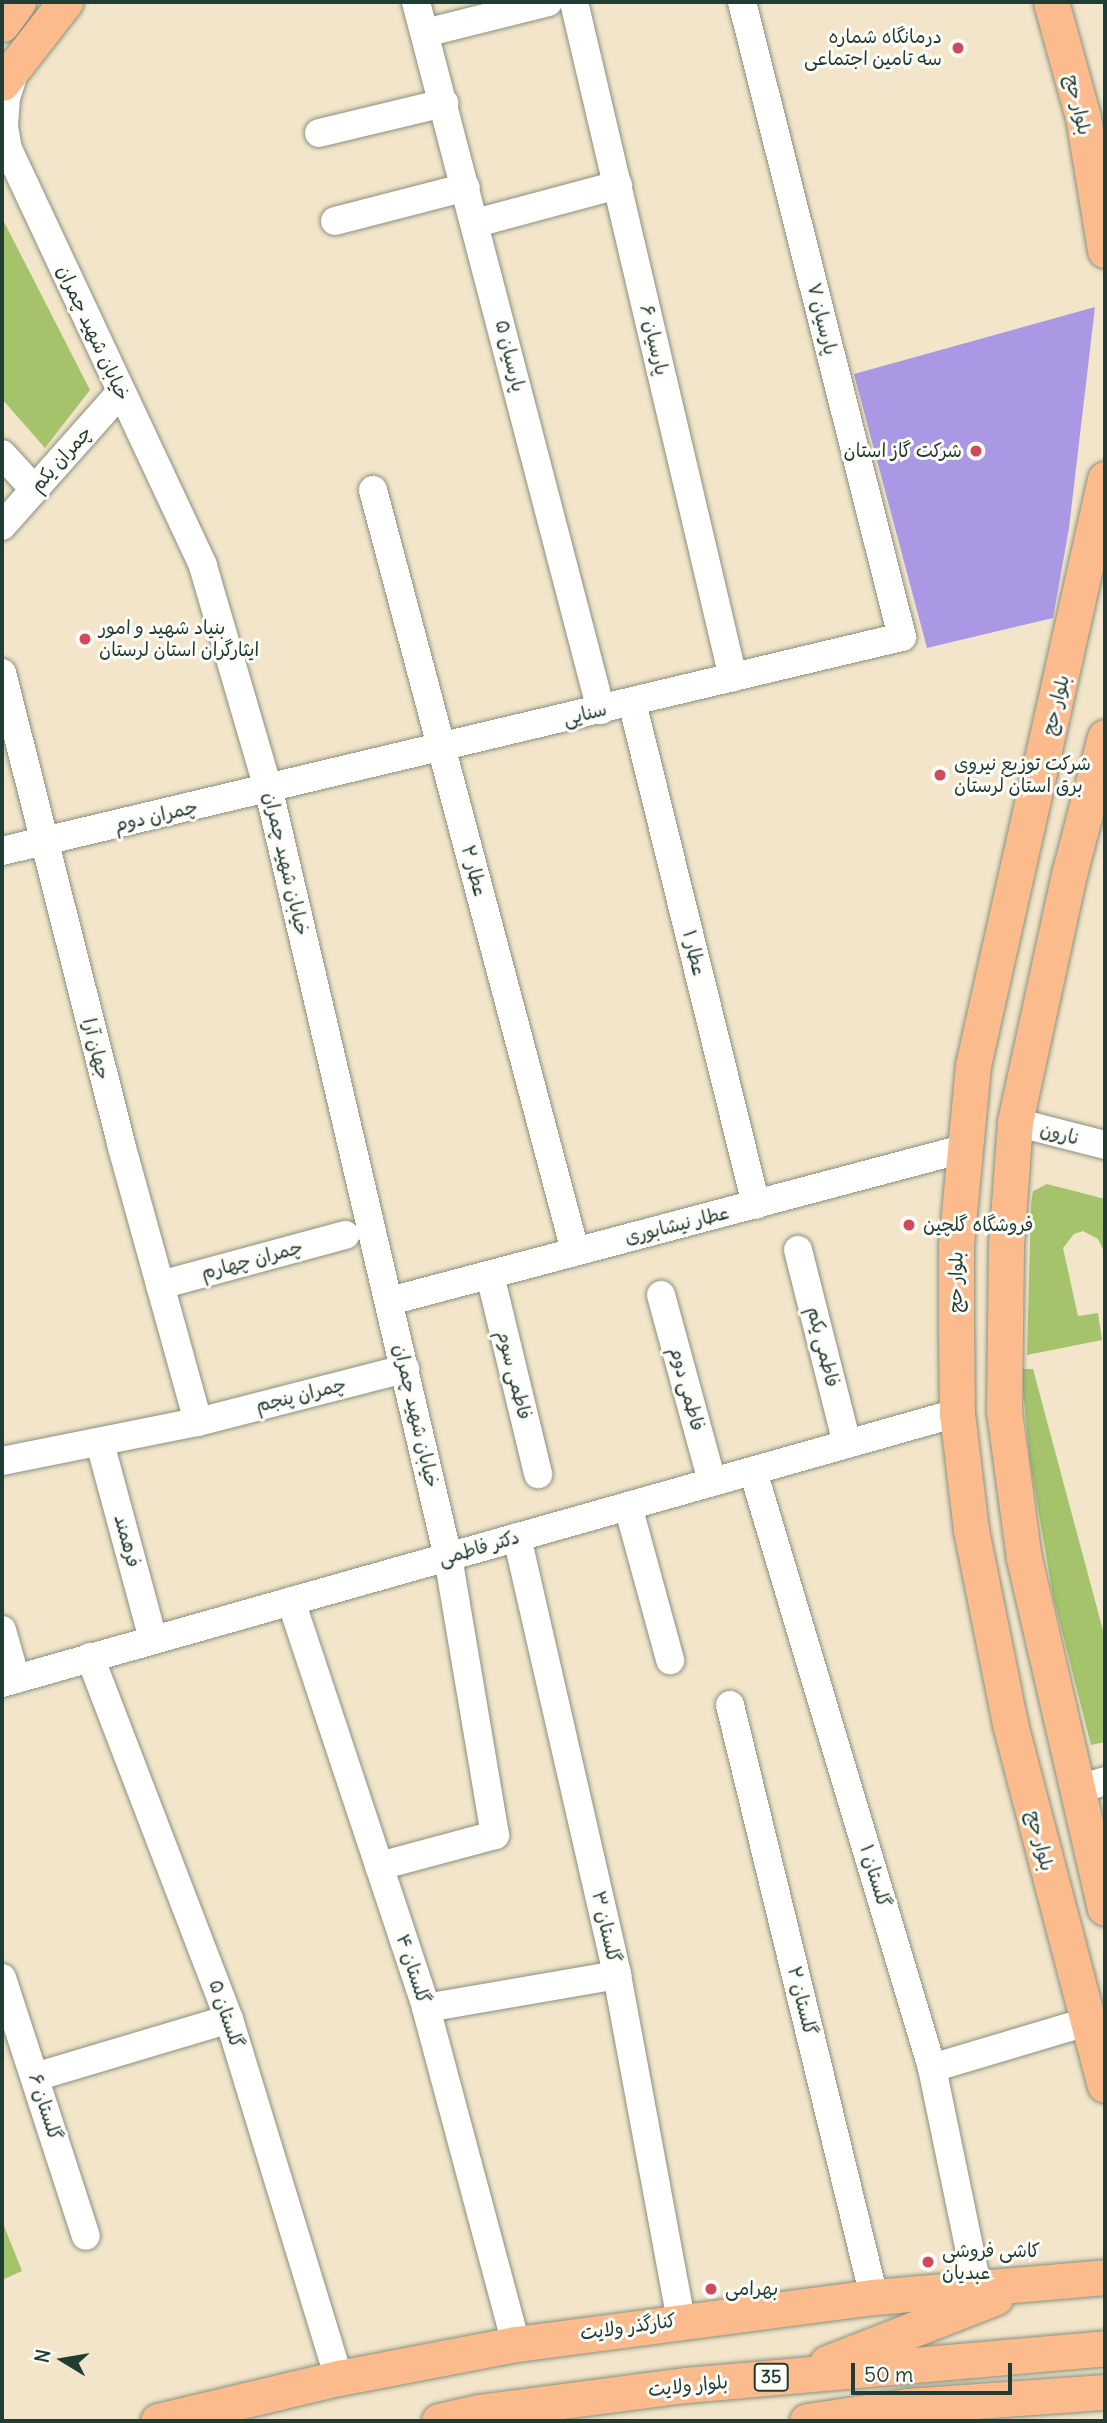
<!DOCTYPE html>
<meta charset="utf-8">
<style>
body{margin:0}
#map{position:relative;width:1107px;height:2423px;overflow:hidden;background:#f2e5ca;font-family:Delius,"Playpen Sans Arabic",sans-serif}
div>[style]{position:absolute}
.green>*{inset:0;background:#a4c36b}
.building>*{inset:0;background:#ab98e4}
.roads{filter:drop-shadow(0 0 2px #88917f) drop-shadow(0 0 2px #88917f)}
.minor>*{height:28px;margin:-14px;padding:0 14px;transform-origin:14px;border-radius:14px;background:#fff}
.major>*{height:35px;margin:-17.5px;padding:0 17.5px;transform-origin:17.5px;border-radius:17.5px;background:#fbbb8d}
.dots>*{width:19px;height:19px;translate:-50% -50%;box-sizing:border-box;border:4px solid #fdfcf7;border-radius:50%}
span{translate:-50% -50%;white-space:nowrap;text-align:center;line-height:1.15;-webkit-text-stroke:6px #fdfcf7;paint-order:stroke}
.shield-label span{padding:2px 5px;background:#fdfcf7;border:2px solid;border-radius:5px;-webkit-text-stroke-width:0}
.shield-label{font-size:18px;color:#1f3d34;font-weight:700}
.poi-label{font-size:19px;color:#1f3d34}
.right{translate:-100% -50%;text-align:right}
.left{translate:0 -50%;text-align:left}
.street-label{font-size:19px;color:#1f3d34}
.frame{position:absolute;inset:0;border:4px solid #1f3d34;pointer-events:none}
.north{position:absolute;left:28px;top:2325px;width:70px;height:70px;-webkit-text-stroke:5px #fdfcf7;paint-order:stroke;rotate:281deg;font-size:19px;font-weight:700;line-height:28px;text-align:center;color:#1f3d34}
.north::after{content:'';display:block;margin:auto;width:24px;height:32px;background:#1f3d34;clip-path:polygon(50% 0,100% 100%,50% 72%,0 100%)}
.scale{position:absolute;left:851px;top:2363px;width:161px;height:32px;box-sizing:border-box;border:4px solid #1f3d34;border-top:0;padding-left:9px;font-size:21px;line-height:24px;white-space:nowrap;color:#1f3d34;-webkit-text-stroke:5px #fdfcf7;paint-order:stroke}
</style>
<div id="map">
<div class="green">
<i style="clip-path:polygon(2px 218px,90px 390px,45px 448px,2px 399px)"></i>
<i style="clip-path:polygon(1047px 1184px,1105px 1199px,1105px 1253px,1098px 1239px,1083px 1231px,1074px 1234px,1063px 1248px,1078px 1316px,1098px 1313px,1102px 1340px,1027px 1355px,1031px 1204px,1033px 1191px)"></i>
<i style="clip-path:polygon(1021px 1369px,1033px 1369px,1105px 1638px,1105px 1742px,1091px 1745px,1053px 1596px,1030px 1462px)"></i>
<i style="clip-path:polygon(2px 2221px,22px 2271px,2px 2280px)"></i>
</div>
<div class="building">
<i style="clip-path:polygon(1095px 307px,1069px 528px,1053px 618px,927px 648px,854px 374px)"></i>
</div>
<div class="roads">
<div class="minor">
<i style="left:416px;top:2px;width:732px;rotate:75.36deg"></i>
<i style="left:574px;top:2px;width:694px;rotate:76.76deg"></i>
<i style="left:425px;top:33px;width:127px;rotate:-14.1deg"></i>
<i style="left:17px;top:64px;width:35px;rotate:108deg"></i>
<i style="left:6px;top:97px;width:30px;rotate:94deg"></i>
<i style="left:4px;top:127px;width:22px;rotate:80deg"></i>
<i style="left:8px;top:149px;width:460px;rotate:64.9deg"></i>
<i style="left:203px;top:566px;width:234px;rotate:73.7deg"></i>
<i style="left:269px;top:791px;width:787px;rotate:76.85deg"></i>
<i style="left:448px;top:1557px;width:282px;rotate:80.4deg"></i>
<i style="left:495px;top:1835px;width:120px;rotate:165deg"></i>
<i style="left:319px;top:133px;width:129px;rotate:-13.5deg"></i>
<i style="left:335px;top:221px;width:135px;rotate:-14.5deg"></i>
<i style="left:476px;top:223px;width:147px;rotate:-15deg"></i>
<i style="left:2px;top:454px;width:47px;rotate:47.6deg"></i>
<i style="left:373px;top:490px;width:787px;rotate:75.13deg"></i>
<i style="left:2px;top:526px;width:179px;rotate:-48.4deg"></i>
<i style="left:2px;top:673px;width:486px;rotate:75.8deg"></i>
<i style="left:121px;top:1144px;width:288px;rotate:74.5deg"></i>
<i style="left:632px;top:702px;width:518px;rotate:76.15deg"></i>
<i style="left:2px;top:851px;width:925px;rotate:-13.38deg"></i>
<i style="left:902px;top:637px;width:655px;rotate:-104.14deg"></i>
<i style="left:1015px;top:1122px;width:93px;rotate:14.3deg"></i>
<i style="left:798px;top:1250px;width:200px;rotate:75.8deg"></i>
<i style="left:490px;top:1275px;width:205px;rotate:76.4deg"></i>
<i style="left:160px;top:1285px;width:192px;rotate:-15.1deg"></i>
<i style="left:661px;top:1295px;width:194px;rotate:74.7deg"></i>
<i style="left:390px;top:1301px;width:593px;rotate:-14.86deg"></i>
<i style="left:100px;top:1443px;width:204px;rotate:74.9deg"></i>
<i style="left:2px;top:1461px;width:200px;rotate:-11.3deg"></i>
<i style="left:198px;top:1422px;width:214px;rotate:-14.4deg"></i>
<i style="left:753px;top:1471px;width:623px;rotate:73.31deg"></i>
<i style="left:932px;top:2068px;width:223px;rotate:78.3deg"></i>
<i style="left:628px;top:1506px;width:160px;rotate:74.7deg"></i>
<i style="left:517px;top:1537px;width:449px;rotate:77.1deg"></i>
<i style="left:617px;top:1975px;width:350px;rotate:79.5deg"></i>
<i style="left:291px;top:1601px;width:429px;rotate:71.6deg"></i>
<i style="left:426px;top:2008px;width:348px;rotate:75deg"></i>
<i style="left:2px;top:1630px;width:51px;rotate:74.1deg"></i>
<i style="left:90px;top:1657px;width:388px;rotate:69deg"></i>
<i style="left:229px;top:2019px;width:375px;rotate:73deg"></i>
<i style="left:2px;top:1683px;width:992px;rotate:-15.79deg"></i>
<i style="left:730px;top:1705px;width:609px;rotate:76.33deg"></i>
<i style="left:1076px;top:1790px;width:30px;rotate:-17deg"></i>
<i style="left:2px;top:1978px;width:271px;rotate:72deg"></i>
<i style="left:426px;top:2008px;width:194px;rotate:-9.8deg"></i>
<i style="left:932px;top:2068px;width:161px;rotate:-16.6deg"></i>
<i style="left:35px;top:2077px;width:202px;rotate:-16.6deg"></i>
</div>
<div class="major">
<i style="left:1051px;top:2px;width:119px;rotate:74.5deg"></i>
<i style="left:1083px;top:117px;width:135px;rotate:80.6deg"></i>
<i style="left:2px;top:24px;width:27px;rotate:-54deg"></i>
<i style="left:2px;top:83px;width:103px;rotate:-52.1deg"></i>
<i style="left:1105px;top:479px;width:601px;rotate:102.69deg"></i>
<i style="left:973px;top:1065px;width:182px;rotate:95.4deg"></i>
<i style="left:956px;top:1246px;width:78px;rotate:90deg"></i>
<i style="left:956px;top:1324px;width:89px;rotate:89.4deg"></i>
<i style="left:957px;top:1413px;width:118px;rotate:83.2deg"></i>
<i style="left:971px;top:1530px;width:198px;rotate:78.6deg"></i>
<i style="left:1010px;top:1724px;width:373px;rotate:75.3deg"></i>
<i style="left:1105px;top:737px;width:142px;rotate:104.7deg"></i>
<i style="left:1069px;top:874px;width:254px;rotate:102.3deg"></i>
<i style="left:1015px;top:1122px;width:124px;rotate:94.2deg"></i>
<i style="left:1006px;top:1246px;width:165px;rotate:90.7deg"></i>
<i style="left:1004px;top:1411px;width:148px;rotate:82.3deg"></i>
<i style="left:1024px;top:1558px;width:359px;rotate:77deg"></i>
<i style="left:827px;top:2363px;width:181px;rotate:-21.3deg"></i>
<i style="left:158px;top:2421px;width:186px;rotate:-13.4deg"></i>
<i style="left:339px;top:2378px;width:180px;rotate:-10.9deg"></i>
<i style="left:516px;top:2344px;width:361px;rotate:-7.5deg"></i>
<i style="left:874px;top:2297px;width:232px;rotate:-4.9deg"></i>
<i style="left:439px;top:2421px;width:40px;rotate:-13deg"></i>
<i style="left:478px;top:2412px;width:210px;rotate:-7.4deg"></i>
<i style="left:686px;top:2385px;width:421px;rotate:-5deg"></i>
<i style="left:807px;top:2421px;width:102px;rotate:-8.4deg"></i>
<i style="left:908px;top:2406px;width:197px;rotate:-4.1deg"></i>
</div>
</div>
<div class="dots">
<i style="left:958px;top:48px;background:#d1495b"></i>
<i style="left:976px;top:451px;background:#d1495b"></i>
<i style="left:85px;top:639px;background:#d1495b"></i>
<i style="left:940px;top:775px;background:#d1495b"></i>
<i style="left:909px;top:1225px;background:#d1495b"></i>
<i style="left:928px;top:2262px;background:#d1495b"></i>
<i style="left:711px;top:2289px;background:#d1495b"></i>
</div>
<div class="shield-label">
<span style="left:771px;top:2377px">35</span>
</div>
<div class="poi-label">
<span class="right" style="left:942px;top:48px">درمانگاه شماره<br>سه تامین اجتماعی</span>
<span class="right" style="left:962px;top:451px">شرکت گاز استان</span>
<span class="left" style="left:99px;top:639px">بنیاد شهید و امور<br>ایثارگران استان لرستان</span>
<span class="left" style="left:954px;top:775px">شرکت توزیع نیروی<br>برق استان لرستان</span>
<span class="left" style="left:923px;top:1225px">فروشگاه گلچین</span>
<span class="left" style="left:942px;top:2262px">کاشی فروشی<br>عبدیان</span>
<span class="left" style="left:725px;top:2289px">بهرامی</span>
</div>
<div class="street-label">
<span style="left:1078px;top:105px;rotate:77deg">بلوار حج</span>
<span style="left:822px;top:319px;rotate:76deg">پارسیان ۷</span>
<span style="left:93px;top:333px;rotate:65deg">خیابان شهید چمران</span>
<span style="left:654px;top:340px;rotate:77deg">پارسیان ۶</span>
<span style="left:510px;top:356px;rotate:76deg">پارسیان ۵</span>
<span style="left:61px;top:459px;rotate:-48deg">چمران یکم</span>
<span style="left:1056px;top:705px;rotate:-76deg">بلوار حج</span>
<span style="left:585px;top:714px;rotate:-14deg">سنایی</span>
<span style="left:156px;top:816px;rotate:-13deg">چمران دوم</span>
<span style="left:286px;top:864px;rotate:77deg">خیابان شهید چمران</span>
<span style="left:474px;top:871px;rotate:75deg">عطار ۲</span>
<span style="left:694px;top:953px;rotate:76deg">عطار ۱</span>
<span style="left:96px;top:1049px;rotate:76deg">جهان آرا</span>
<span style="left:1060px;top:1134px;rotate:15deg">نارون</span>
<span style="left:677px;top:1225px;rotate:-14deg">عطار نیشابوری</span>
<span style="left:252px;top:1260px;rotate:-15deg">چمران چهارم</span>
<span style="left:956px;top:1282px;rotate:-89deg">بلوار حج</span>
<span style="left:823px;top:1347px;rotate:76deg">فاطمی یکم</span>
<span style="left:514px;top:1375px;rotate:76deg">فاطمی سوم</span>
<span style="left:687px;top:1389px;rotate:75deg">فاطمی دوم</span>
<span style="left:301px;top:1395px;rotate:-14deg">چمران پنجم</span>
<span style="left:416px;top:1416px;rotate:77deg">خیابان شهید چمران</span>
<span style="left:127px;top:1541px;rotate:75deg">فرهمند</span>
<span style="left:479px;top:1548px;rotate:-16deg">دکتر فاطمی</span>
<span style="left:1040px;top:1841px;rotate:76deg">بلوار حج</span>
<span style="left:875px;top:1876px;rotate:73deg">گلستان ۱</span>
<span style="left:606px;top:1927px;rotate:77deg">گلستان ۳</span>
<span style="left:413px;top:1969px;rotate:72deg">گلستان ۴</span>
<span style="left:802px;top:2001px;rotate:76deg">گلستان ۲</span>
<span style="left:226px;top:2014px;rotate:71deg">گلستان ۵</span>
<span style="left:45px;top:2107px;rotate:72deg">گلستان ۶</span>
<span style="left:628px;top:2327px;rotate:-8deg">کنارگذر ولایت</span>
<span style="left:688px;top:2386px;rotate:-6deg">بلوار ولایت</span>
</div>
<div class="frame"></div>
<div class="north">N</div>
<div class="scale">50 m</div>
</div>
